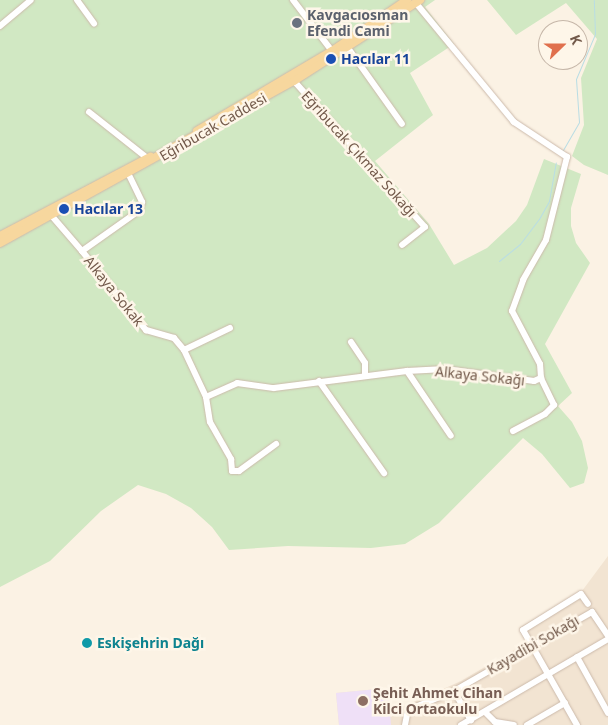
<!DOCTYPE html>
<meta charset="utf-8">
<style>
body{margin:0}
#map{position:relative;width:608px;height:725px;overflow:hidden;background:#fbf2e4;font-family:"Noto Sans",sans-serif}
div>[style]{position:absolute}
.residential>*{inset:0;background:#f2e4d2}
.education>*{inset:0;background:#efe0f7}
.green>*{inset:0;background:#d1e8c3}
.stream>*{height:1px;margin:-0.5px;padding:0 0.5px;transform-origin:0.5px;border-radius:0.5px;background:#b9dde4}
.roads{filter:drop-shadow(0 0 1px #ccbaab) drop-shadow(0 0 1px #ccbaab)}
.minor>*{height:6px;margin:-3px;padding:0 3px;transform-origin:3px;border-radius:3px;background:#fff}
.major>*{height:8px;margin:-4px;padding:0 4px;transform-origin:4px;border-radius:4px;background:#f7d79e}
.dots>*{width:14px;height:14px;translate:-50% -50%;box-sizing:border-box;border:2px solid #fef6e9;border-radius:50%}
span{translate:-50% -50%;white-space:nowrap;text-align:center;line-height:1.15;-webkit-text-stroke:5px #fef6e9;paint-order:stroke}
.worship-label{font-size:14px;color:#5b616d;font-weight:700}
.left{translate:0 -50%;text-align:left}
.transit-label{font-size:14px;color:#164399;font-weight:700}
.street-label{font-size:14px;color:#72594a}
.culture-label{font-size:14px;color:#0d838f;font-weight:700}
.education-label{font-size:14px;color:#785e54;font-weight:700}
.north{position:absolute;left:538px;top:20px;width:50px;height:50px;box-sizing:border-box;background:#fef6e9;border:1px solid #c6b7a9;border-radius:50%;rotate:68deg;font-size:14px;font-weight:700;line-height:20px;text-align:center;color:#72594a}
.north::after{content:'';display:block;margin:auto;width:18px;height:22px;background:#e0704d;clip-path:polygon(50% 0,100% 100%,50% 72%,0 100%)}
</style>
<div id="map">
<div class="residential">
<i style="clip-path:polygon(608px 556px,608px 725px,339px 725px,336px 693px,388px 688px,389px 708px,405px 706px,461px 681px,526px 643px,519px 628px,582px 591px)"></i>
</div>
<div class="education">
<i style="clip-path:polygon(388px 688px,391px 725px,339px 725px,336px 693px)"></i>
</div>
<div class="green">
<i style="clip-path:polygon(0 0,435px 0,425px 7px,454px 44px,410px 73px,433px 115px,375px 161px,429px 224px,454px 265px,487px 248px,516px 221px,527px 205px,544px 159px,581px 174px,571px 208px,571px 226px,576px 243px,590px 263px,545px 344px,572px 393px,558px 406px,572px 422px,582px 441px,588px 468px,584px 483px,570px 488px,542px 454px,523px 438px,439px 523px,405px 544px,371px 548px,288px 546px,229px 550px,212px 527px,191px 508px,166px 494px,138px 485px,101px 511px,50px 561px,0 587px)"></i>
<i style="clip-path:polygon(487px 0,608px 0,608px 175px,584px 165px,572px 156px,584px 125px,581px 78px,597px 39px,566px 3px,516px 35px)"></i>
</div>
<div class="stream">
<i style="left:563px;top:150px;width:32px;rotate:-60deg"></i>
<i style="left:579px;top:122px;width:43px;rotate:-94deg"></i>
<i style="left:576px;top:79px;width:49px;rotate:-67.1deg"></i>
<i style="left:595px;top:34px;width:34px;rotate:-92deg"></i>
<i style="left:499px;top:261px;width:27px;rotate:-39deg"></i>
<i style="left:520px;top:244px;width:31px;rotate:-53deg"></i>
<i style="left:539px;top:219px;width:21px;rotate:-61deg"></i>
<i style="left:549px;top:201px;width:39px;rotate:-80deg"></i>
</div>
<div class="roads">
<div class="minor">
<i style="left:77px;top:0;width:29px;rotate:54deg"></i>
<i style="left:293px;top:0;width:64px;rotate:52.6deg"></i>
<i style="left:0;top:26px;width:40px;rotate:-40deg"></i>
<i style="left:348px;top:48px;width:93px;rotate:54.6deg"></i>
<i style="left:294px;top:81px;width:196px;rotate:48.1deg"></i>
<i style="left:425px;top:227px;width:29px;rotate:142deg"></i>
<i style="left:89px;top:112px;width:74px;rotate:38.4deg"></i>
<i style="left:129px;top:175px;width:30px;rotate:64deg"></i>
<i style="left:142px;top:202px;width:8px;rotate:104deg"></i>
<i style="left:140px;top:210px;width:71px;rotate:144.7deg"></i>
<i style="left:82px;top:251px;width:102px;rotate:51deg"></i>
<i style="left:146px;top:330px;width:29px;rotate:16deg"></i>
<i style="left:174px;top:338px;width:16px;rotate:50deg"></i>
<i style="left:184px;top:350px;width:52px;rotate:64.9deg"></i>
<i style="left:206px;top:397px;width:25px;rotate:81deg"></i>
<i style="left:210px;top:422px;width:43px;rotate:60.4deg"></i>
<i style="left:231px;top:459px;width:12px;rotate:85deg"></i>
<i style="left:232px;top:471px;width:7px"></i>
<i style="left:239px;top:471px;width:46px;rotate:-36.1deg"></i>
<i style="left:51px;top:215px;width:48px;rotate:49.3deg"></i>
<i style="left:351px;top:342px;width:25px;rotate:56deg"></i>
<i style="left:365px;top:363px;width:13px;rotate:90deg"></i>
<i style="left:184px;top:350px;width:51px;rotate:-25.6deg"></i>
<i style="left:407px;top:371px;width:78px;rotate:55.9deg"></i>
<i style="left:319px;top:381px;width:113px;rotate:54.8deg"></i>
<i style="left:206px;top:397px;width:34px;rotate:-24deg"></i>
<i style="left:237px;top:383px;width:37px;rotate:8deg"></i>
<i style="left:274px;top:388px;width:134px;rotate:-7.3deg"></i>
<i style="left:407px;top:371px;width:38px;rotate:-3deg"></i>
<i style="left:445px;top:369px;width:90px;rotate:7.7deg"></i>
<i style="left:534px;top:381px;width:8px;rotate:-23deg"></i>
<i style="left:541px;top:378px;width:14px;rotate:-94deg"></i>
<i style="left:540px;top:364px;width:60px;rotate:-117.8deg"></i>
<i style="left:512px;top:311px;width:33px;rotate:-70deg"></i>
<i style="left:523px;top:280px;width:46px;rotate:-60.1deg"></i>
<i style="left:546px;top:240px;width:86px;rotate:-75.8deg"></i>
<i style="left:567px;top:157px;width:64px;rotate:-146.6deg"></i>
<i style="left:514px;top:122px;width:154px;rotate:-129.5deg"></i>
<i style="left:513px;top:431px;width:36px;rotate:-28deg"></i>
<i style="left:545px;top:414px;width:13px;rotate:-45deg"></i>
<i style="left:554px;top:405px;width:30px;rotate:-116deg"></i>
<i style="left:577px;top:657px;width:64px;rotate:61deg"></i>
<i style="left:454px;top:691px;width:34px;rotate:60deg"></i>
<i style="left:485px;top:712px;width:14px;rotate:45deg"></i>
<i style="left:495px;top:722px;width:19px;rotate:9deg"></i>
<i style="left:405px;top:725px;width:15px;rotate:-79deg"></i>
<i style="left:408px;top:710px;width:50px;rotate:-22.4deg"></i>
<i style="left:454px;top:691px;width:159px;rotate:-29.8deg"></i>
<i style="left:592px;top:612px;width:29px;rotate:56deg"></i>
<i style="left:461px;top:725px;width:170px;rotate:-30.3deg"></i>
<i style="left:527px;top:725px;width:44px;rotate:-30.1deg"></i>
<i style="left:577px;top:725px;width:109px;rotate:-119.6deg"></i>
<i style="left:523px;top:630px;width:68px;rotate:-31.8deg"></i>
<i style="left:581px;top:594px;width:12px;rotate:55deg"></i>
</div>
<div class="major">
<i style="left:197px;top:131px;width:157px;rotate:-30.7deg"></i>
<i style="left:332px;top:51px;width:91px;rotate:-34.2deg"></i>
<i style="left:0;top:236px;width:170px;rotate:-27.8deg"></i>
<i style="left:0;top:243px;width:336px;rotate:-28.9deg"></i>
<i style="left:294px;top:81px;width:150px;rotate:-32.7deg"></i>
</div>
</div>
<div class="dots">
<i style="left:297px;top:23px;background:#6b7280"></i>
<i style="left:331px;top:59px;background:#1a4fb4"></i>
<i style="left:64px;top:209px;background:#1a4fb4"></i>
<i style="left:87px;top:643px;background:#0f9aa8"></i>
<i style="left:363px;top:701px;background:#8d6e63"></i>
</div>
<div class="worship-label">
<span class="left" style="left:307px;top:23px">Kavgacıosman<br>Efendi Cami</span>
</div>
<div class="transit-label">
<span class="left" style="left:341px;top:59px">Hacılar 11</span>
<span class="left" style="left:74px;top:209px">Hacılar 13</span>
</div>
<div class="street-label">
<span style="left:213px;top:127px;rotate:-30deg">Eğribucak Caddesi</span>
<span style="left:359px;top:154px;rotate:48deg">Eğribucak Çıkmaz Sokağı</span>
<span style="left:114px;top:291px;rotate:51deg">Alkaya Sokak</span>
<span style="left:480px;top:376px;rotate:6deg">Alkaya Sokağı</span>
<span style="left:533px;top:645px;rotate:-30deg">Kayadibi Sokağı</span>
</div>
<div class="culture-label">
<span class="left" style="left:97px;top:643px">Eskişehrin Dağı</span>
</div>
<div class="education-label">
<span class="left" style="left:373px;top:701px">Şehit Ahmet Cihan<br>Kilci Ortaokulu</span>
</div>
<div class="north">K</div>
</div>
